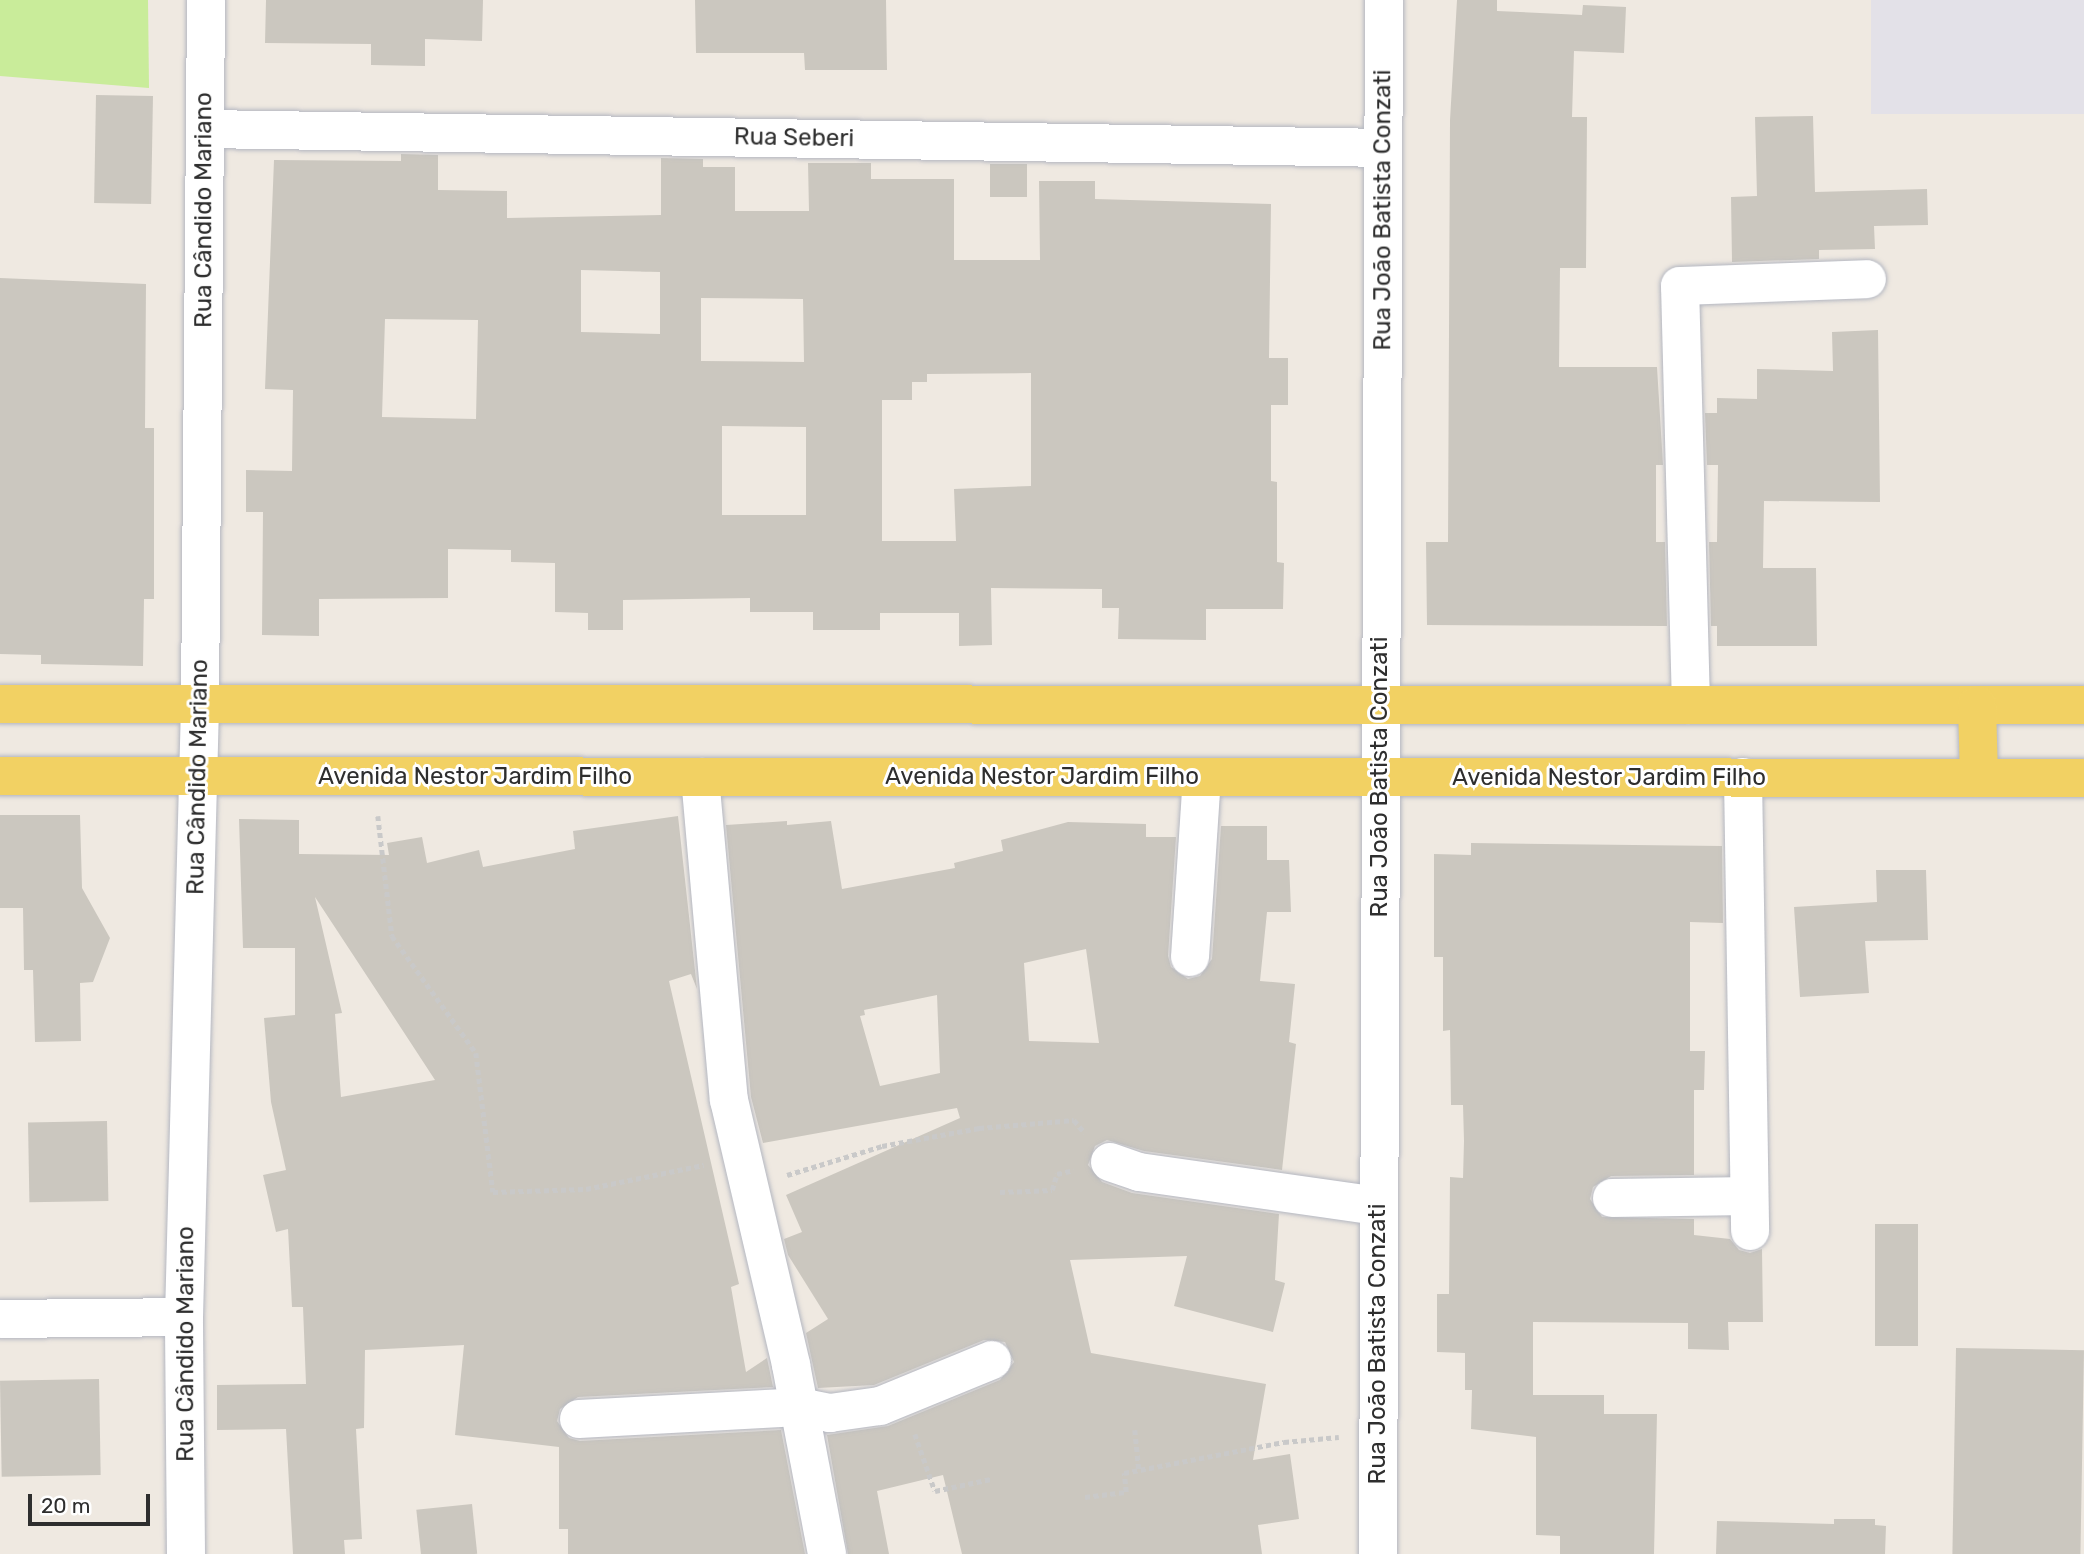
<!DOCTYPE html>
<meta charset="utf-8">
<style>
body{margin:0}
#map{position:relative;width:2084px;height:1554px;overflow:hidden;background:#efe9e1;font-family:Rubik,sans-serif}
div>[style]{position:absolute}
.industrial>*{inset:0;background:#e3e1e8;transform-origin:0 0}
.pitch>*{inset:0;background:#c9ec9a}
.building>*{inset:0;background:#cbc7bf;transform-origin:0 0}
.path>*{height:4.5px;margin-top:-2.25px;transform-origin:0;background:repeating-linear-gradient(90deg,#c9c9c9 0 5px,transparent 0 8.5px)}
.roads{filter:drop-shadow(0 0 2px #b4b7c1) drop-shadow(0 0 2px #b4b7c1)}
.minor>*{height:38px;margin:-19px;padding:0 19px;transform-origin:19px;border-radius:19px;background:#fff}
.major>*{height:38px;margin:-19px;padding:0 19px;transform-origin:19px;border-radius:19px;background:#f2d163}
span{translate:-50% -50%;white-space:nowrap;text-align:center;line-height:1.15;-webkit-text-stroke:6px #fff;paint-order:stroke}
.street-label{font-size:24px;color:#2e2e2e}
.scale{position:absolute;left:28px;top:1494px;width:122px;height:32px;box-sizing:border-box;border:4px solid #2e2e2e;border-top:0;padding-left:9px;font-size:21px;line-height:24px;white-space:nowrap;color:#2e2e2e;-webkit-text-stroke:5px #fff;paint-order:stroke}
</style>
<div id="map">
<div class="industrial">
<i style="left:1871px;top:0;width:213px;height:114px"></i>
</div>
<div class="pitch">
<i style="clip-path:polygon(0 0,148px 0,149px 88px,0 76px)"></i>
</div>
<div class="building">
<i style="clip-path:polygon(266px 0,483px 0,482px 41px,425px 39px,425px 66px,371px 65px,371px 44px,265px 43px)"></i>
<i style="clip-path:polygon(695px 0,886px 0,887px 70px,805px 70px,804px 53px,696px 53px)"></i>
<i style="clip-path:polygon(1457px 0,1497px 0,1497px 11px,1582px 15px,1583px 5px,1626px 7px,1624px 53px,1574px 51px,1572px 117px,1587px 117px,1586px 268px,1560px 268px,1559px 367px,1657px 367px,1663px 465px,1656px 465px,1656px 542px,1665px 542px,1667px 626px,1427px 625px,1426px 542px,1448px 542px,1450px 120px)"></i>
<i style="left:96px;top:95px;width:57px;height:108px;rotate:1deg"></i>
<i style="clip-path:polygon(1813px 116px,1815px 192px,1927px 189px,1928px 225px,1874px 226px,1875px 249px,1819px 250px,1819px 259px,1732px 262px,1731px 197px,1757px 196px,1755px 117px)"></i>
<i style="clip-path:polygon(evenodd,401px 154px,438px 155px,438px 190px,507px 191px,507px 218px,661px 215px,661px 158px,703px 159px,703px 167px,735px 167px,735px 211px,809px 211px,808px 163px,871px 163px,871px 179px,954px 179px,954px 260px,1040px 260px,1039px 181px,1095px 181px,1095px 199px,1271px 204px,1269px 358px,1288px 358px,1288px 405px,1271px 405px,1271px 481px,1277px 482px,1277px 562px,1284px 563px,1283px 609px,1206px 609px,1206px 640px,1118px 639px,1119px 608px,1102px 608px,1102px 589px,991px 588px,992px 645px,959px 646px,959px 613px,880px 613px,880px 630px,813px 630px,813px 612px,750px 612px,750px 598px,623px 600px,623px 630px,588px 630px,588px 613px,555px 612px,555px 563px,511px 562px,511px 550px,448px 549px,448px 598px,319px 599px,319px 636px,262px 635px,263px 512px,246px 512px,246px 470px,292px 471px,293px 390px,265px 389px,274px 160px,401px 161px,401px 154px,581px 270px,660px 272px,660px 334px,581px 332px,581px 270px,401px 154px,701px 298px,803px 299px,804px 362px,701px 361px,701px 298px,401px 154px,385px 319px,478px 320px,476px 419px,382px 417px,385px 319px,401px 154px,1031px 373px,1031px 486px,954px 489px,956px 541px,882px 541px,882px 400px,912px 400px,912px 382px,927px 382px,927px 374px,1031px 373px,401px 154px,722px 426px,806px 427px,806px 515px,722px 515px,722px 426px)"></i>
<i style="left:990px;top:164px;width:37px;height:33px"></i>
<i style="clip-path:polygon(0 278px,146px 284px,145px 428px,154px 428px,154px 599px,144px 599px,143px 666px,41px 664px,41px 655px,0 654px)"></i>
<i style="clip-path:polygon(1878px 330px,1880px 502px,1764px 501px,1763px 568px,1816px 568px,1817px 646px,1717px 646px,1717px 626px,1711px 626px,1709px 542px,1717px 542px,1718px 465px,1707px 465px,1705px 413px,1717px 413px,1717px 398px,1757px 399px,1757px 369px,1833px 371px,1832px 332px)"></i>
<i style="clip-path:polygon(0 815px,80px 815px,82px 888px,110px 938px,93px 982px,80px 983px,81px 1041px,35px 1042px,33px 970px,24px 970px,23px 908px,0 908px)"></i>
<i style="clip-path:polygon(evenodd,678px 816px,697px 989px,691px 974px,669px 981px,739px 1284px,731px 1287px,746px 1372px,767px 1358px,773px 1387px,578px 1397px,560px 1409px,557px 1421px,569px 1438px,580px 1441px,781px 1430px,805px 1554px,568px 1554px,568px 1529px,559px 1529px,559px 1447px,455px 1435px,464px 1345px,365px 1350px,364px 1428px,356px 1429px,362px 1539px,344px 1540px,345px 1554px,293px 1554px,286px 1429px,217px 1430px,217px 1385px,306px 1384px,303px 1307px,292px 1307px,288px 1229px,276px 1232px,263px 1175px,286px 1170px,271px 1102px,264px 1018px,295px 1015px,295px 948px,243px 948px,239px 819px,299px 820px,299px 854px,389px 855px,387px 843px,422px 837px,427px 863px,479px 850px,483px 867px,575px 849px,573px 831px,678px 816px,315px 897px,386px 1005px,435px 1080px,341px 1097px,335px 1014px,342px 1013px,315px 897px)"></i>
<i style="clip-path:polygon(evenodd,787px 821px,787px 825px,831px 821px,842px 889px,955px 868px,954px 863px,1003px 851px,1001px 840px,1068px 822px,1146px 824px,1146px 837px,1176px 837px,1168px 956px,1171px 967px,1188px 979px,1200px 976px,1212px 959px,1221px 826px,1267px 826px,1267px 860px,1289px 860px,1291px 912px,1267px 912px,1260px 981px,1295px 984px,1289px 1042px,1296px 1044px,1282px 1170px,1144px 1151px,1107px 1140px,1095px 1146px,1088px 1165px,1102px 1182px,1132px 1193px,1279px 1214px,1275px 1280px,1285px 1283px,1273px 1332px,1174px 1306px,1187px 1256px,1070px 1260px,1091px 1353px,1266px 1384px,1253px 1460px,1290px 1454px,1299px 1519px,1258px 1525px,1262px 1554px,962px 1554px,943px 1475px,877px 1491px,889px 1554px,848px 1554px,827px 1435px,888px 1426px,1000px 1380px,1014px 1362px,1005px 1342px,984px 1340px,874px 1385px,818px 1388px,806px 1333px,828px 1319px,788px 1255px,784px 1239px,802px 1232px,786px 1195px,960px 1118px,957px 1108px,763px 1143px,751px 1097px,726px 825px,787px 821px,1086px 949px,1099px 1043px,1029px 1041px,1024px 963px,1086px 949px,787px 821px,937px 995px,940px 1073px,880px 1086px,860px 1016px,865px 1015px,864px 1010px,937px 995px)"></i>
<i style="clip-path:polygon(1471px 843px,1722px 846px,1723px 923px,1690px 922px,1690px 1051px,1705px 1051px,1704px 1090px,1694px 1090px,1694px 1175px,1611px 1176px,1593px 1187px,1590px 1199px,1602px 1217px,1694px 1219px,1694px 1235px,1730px 1239px,1739px 1250px,1750px 1253px,1762px 1249px,1763px 1322px,1728px 1322px,1729px 1350px,1688px 1349px,1688px 1323px,1533px 1322px,1533px 1395px,1604px 1395px,1604px 1414px,1657px 1414px,1654px 1554px,1560px 1554px,1560px 1536px,1536px 1535px,1536px 1437px,1471px 1429px,1472px 1390px,1465px 1390px,1465px 1353px,1437px 1352px,1437px 1294px,1449px 1294px,1450px 1177px,1463px 1178px,1464px 1141px,1463px 1105px,1451px 1105px,1450px 1030px,1443px 1031px,1443px 957px,1434px 957px,1434px 854px,1471px 855px)"></i>
<i style="clip-path:polygon(1876px 870px,1926px 870px,1928px 940px,1865px 941px,1869px 993px,1800px 997px,1794px 907px,1877px 902px)"></i>
<i style="left:107px;top:1121px;width:80px;height:79px;rotate:89deg"></i>
<i style="left:1875px;top:1224px;width:43px;height:122px"></i>
<i style="left:1956px;top:1348px;width:128px;height:206px;rotate:1deg"></i>
<i style="left:99px;top:1379px;width:96px;height:99px;rotate:89deg"></i>
<i style="left:472px;top:1504px;width:50px;height:56px;rotate:84deg"></i>
<i style="clip-path:polygon(1834px 1519px,1875px 1519px,1875px 1525px,1886px 1526px,1885px 1554px,1716px 1554px,1717px 1521px,1834px 1524px)"></i>
</div>
<div class="path">
<i style="left:378px;top:816px;width:121px;rotate:83.3deg"></i>
<i style="left:392px;top:936px;width:144px;rotate:54.3deg"></i>
<i style="left:476px;top:1053px;width:140px;rotate:83deg"></i>
<i style="left:493px;top:1192px;width:93px;rotate:-1.8deg"></i>
<i style="left:586px;top:1189px;width:120px;rotate:-11.5deg"></i>
<i style="left:787px;top:1175px;width:99px;rotate:-17deg"></i>
<i style="left:882px;top:1146px;width:99px;rotate:-10.5deg"></i>
<i style="left:979px;top:1128px;width:95px;rotate:-4.8deg"></i>
<i style="left:1074px;top:1120px;width:17px;rotate:50deg"></i>
<i style="left:1000px;top:1192px;width:52px;rotate:-2.2deg"></i>
<i style="left:1052px;top:1190px;width:17px;rotate:-73deg"></i>
<i style="left:1057px;top:1174px;width:17px;rotate:-13deg"></i>
<i style="left:1135px;top:1430px;width:40px;rotate:84.3deg"></i>
<i style="left:915px;top:1434px;width:60px;rotate:70.7deg"></i>
<i style="left:935px;top:1491px;width:57px;rotate:-12.1deg"></i>
<i style="left:1085px;top:1497px;width:41px;rotate:-7deg"></i>
<i style="left:1126px;top:1492px;width:19px;rotate:-96deg"></i>
<i style="left:1124px;top:1473px;width:163px;rotate:-11deg"></i>
<i style="left:1284px;top:1442px;width:55px;rotate:-5.2deg"></i>
</div>
<div class="roads">
<div class="minor">
<i style="left:205px;top:129px;width:1178px;rotate:0.92deg"></i>
<i style="left:1691px;top:705px;width:419px;rotate:-91.5deg"></i>
<i style="left:1680px;top:286px;width:187px;rotate:-2.1deg"></i>
<i style="left:700px;top:777px;width:324px;rotate:84.9deg"></i>
<i style="left:729px;top:1100px;width:272px;rotate:76.8deg"></i>
<i style="left:791px;top:1365px;width:192px;rotate:79.2deg"></i>
<i style="left:1743px;top:777px;width:454px;rotate:89.1deg"></i>
<i style="left:1190px;top:957px;width:180px;rotate:-86.2deg"></i>
<i style="left:1110px;top:1162px;width:31px;rotate:19deg"></i>
<i style="left:1139px;top:1172px;width:242px;rotate:8.1deg"></i>
<i style="left:1612px;top:1198px;width:137px;rotate:-0.8deg"></i>
<i style="left:0;top:1319px;width:184px;rotate:-0.6deg"></i>
<i style="left:579px;top:1419px;width:220px;rotate:-3.1deg"></i>
<i style="left:799px;top:1407px;width:32px;rotate:11deg"></i>
<i style="left:830px;top:1413px;width:50px;rotate:-8deg"></i>
<i style="left:880px;top:1406px;width:121px;rotate:-22.3deg"></i>
<i style="left:186px;top:1554px;width:237px;rotate:-90.5deg"></i>
<i style="left:184px;top:1317px;width:613px;rotate:-88.5deg"></i>
<i style="left:200px;top:704px;width:704px;rotate:-89.51deg"></i>
<i style="left:1378px;top:1554px;width:1554px;rotate:-89.78deg"></i>
</div>
<div class="major">
<i style="left:0;top:704px;width:2084px;rotate:0.03deg"></i>
<i style="left:1977px;top:705px;width:73px;rotate:88.4deg"></i>
<i style="left:0;top:776px;width:2084px;rotate:0.05deg"></i>
</div>
</div>
<div class="street-label">
<span style="left:794px;top:138px;rotate:1deg">Rua Seberi</span>
<span style="left:204px;top:210px;rotate:-90deg">Rua Cândido Mariano</span>
<span style="left:1383px;top:210px;rotate:-90deg">Rua João Batista Conzati</span>
<span style="left:198px;top:777px;rotate:-89deg">Rua Cândido Mariano</span>
<span style="left:475px;top:777px">Avenida Nestor Jardim Filho</span>
<span style="left:1042px;top:777px">Avenida Nestor Jardim Filho</span>
<span style="left:1380px;top:777px;rotate:-90deg">Rua João Batista Conzati</span>
<span style="left:1609px;top:778px">Avenida Nestor Jardim Filho</span>
<span style="left:186px;top:1344px;rotate:-90deg">Rua Cândido Mariano</span>
<span style="left:1378px;top:1344px;rotate:-90deg">Rua João Batista Conzati</span>
</div>
<div class="scale">20 m</div>
</div>
